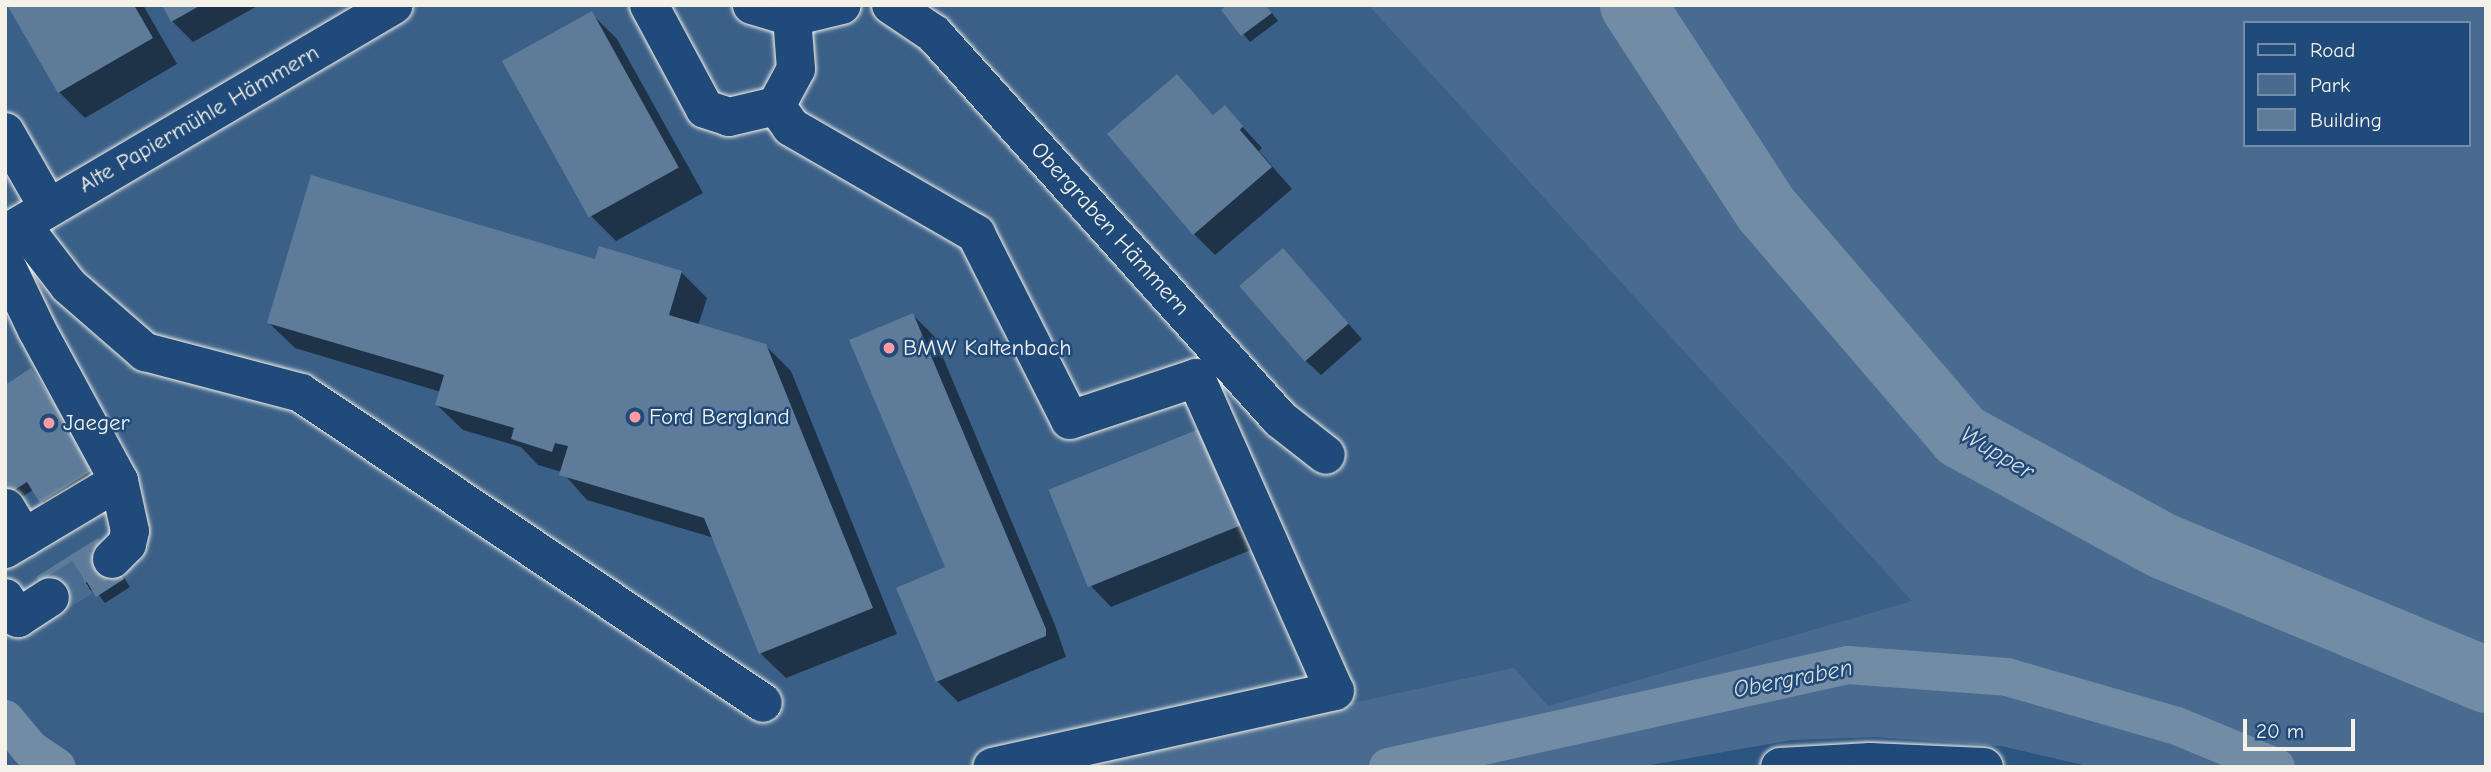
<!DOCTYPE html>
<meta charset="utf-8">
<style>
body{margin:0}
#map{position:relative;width:2491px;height:772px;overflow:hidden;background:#2c5481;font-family:"Comic Neue",sans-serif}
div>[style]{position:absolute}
.built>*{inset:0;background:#3b6088}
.green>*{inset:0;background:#496b90}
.shadow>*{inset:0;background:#0007}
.canal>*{height:38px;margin:-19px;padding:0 19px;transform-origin:19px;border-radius:19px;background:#738ca6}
.river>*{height:66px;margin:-33px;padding:0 33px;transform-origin:33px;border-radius:33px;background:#738ca6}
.building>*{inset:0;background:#5e7b9a;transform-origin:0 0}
.minor-tunnel>*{height:38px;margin-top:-19px;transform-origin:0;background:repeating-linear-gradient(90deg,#4a6c90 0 38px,transparent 0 57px)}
.roads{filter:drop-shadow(0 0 2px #f4f1e8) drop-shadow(0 0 2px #f4f1e8)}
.minor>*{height:38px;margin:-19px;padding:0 19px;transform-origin:19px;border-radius:19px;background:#1f4a7a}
.major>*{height:38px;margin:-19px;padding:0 19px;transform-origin:19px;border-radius:19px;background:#1f4a7a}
.dots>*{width:19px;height:19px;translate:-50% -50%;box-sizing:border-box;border:4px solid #1f4a7a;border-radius:50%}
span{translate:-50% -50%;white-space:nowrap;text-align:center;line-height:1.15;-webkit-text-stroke:5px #1f4a7a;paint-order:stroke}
.street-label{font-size:23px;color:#f4f1e8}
.poi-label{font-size:23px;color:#f4f1e8}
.left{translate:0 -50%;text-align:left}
.water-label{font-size:24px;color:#dadddb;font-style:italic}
.frame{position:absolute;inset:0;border:7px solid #f4f1e8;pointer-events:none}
.legend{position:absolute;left:2243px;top:21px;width:228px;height:126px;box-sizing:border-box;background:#1f4a7a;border:2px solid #748da6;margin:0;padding:9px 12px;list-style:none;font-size:21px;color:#f4f1e8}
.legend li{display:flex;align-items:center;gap:14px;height:35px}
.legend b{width:35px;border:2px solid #748da6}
.scale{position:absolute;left:2243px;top:719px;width:112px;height:32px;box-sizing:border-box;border:4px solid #f4f1e8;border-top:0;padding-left:9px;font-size:21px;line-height:24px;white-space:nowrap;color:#f4f1e8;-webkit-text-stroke:5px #1f4a7a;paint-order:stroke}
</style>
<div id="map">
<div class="built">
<i style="clip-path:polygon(5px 5px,1368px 5px,1913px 601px,1548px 706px,1055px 767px,5px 767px)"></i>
</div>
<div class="green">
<i style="clip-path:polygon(evenodd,1368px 5px,2486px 5px,2486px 767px,2092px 767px,2001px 746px,1875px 737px,1792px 740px,1639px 767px,1055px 767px,1514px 668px,1548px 706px,1912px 601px,1368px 5px,2244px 23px,2468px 23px,2468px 145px,2244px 145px,2244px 23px)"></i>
</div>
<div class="shadow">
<i style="clip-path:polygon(9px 5px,143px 5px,177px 64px,85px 118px,59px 92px)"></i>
<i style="clip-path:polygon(164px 5px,259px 5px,193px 42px,172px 21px)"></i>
<i style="clip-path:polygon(1229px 5px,1266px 5px,1278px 21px,1250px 42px,1223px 10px)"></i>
<i style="clip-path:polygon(592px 14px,617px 39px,703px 193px,616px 241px,590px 215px,505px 62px)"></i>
<i style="clip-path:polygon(1177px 77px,1214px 116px,1225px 108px,1262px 148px,1259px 151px,1292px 189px,1215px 255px,1194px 234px)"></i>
<i style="clip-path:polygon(1283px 250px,1362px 339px,1321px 375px,1306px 361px)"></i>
<i style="clip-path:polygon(597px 262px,681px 272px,707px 298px,698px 326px,765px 345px,791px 371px,897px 634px,786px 678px,760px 653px,714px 538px,587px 500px,562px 472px,538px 465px,521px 447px,463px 430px,437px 405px,441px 392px,295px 348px,269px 323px)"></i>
<i style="clip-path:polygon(913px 315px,934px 336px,1055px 625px,1066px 657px,958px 702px,937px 681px,947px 568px)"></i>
<i style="clip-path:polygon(31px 370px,102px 476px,49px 510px,33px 490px,5px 508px)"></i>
<i style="clip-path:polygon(1208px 427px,1268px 543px,1111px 607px,1091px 586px)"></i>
<i style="clip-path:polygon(105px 548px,130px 587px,105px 603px,94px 589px,61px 609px,54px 602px)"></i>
</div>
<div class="canal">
<i style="left:5px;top:719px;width:39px;rotate:50deg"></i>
<i style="left:30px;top:749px;width:32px;rotate:34deg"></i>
<i style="left:1388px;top:767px;width:471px;rotate:-12.5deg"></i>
<i style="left:1848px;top:665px;width:159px;rotate:4.3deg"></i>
<i style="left:2007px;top:677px;width:177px;rotate:16.1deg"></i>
<i style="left:2177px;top:726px;width:107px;rotate:22.5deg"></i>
</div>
<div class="river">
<i style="left:1633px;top:5px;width:244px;rotate:56.9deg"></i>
<i style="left:1766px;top:209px;width:299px;rotate:49.3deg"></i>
<i style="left:1961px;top:436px;width:230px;rotate:28.6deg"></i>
<i style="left:2163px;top:546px;width:350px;rotate:22.5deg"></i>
</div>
<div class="building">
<i style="clip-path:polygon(7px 5px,134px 5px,153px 38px,58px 93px)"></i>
<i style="clip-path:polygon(162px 5px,201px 5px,171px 22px)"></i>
<i style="clip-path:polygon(1227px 5px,1266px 5px,1272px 13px,1241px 36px,1221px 10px)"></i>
<i style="left:592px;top:11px;width:179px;height:103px;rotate:61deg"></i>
<i style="clip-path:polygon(1177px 74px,1213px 115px,1225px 105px,1243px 126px,1240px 130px,1272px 167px,1193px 235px,1107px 134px)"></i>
<i style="clip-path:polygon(311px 175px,595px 259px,599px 246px,682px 271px,669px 315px,766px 344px,873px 608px,759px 654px,704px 518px,559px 475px,568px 446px,555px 443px,552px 452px,511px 439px,514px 428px,435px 405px,444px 375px,267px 323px)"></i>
<i style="left:1283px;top:248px;width:100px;height:58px;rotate:49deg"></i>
<i style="clip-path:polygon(913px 313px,1046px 629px,1046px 636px,936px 682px,896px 588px,945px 567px,849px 340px)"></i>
<i style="clip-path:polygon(31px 368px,96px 468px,40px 503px,27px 482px,5px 496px,5px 385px)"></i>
<i style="left:1209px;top:425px;width:105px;height:173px;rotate:68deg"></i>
<i style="clip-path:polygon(98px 538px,124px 579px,96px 597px,87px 582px,53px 603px,36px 577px)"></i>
</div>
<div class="minor-tunnel">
<i style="left:50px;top:597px;width:73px;rotate:-31.5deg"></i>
</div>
<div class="roads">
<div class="minor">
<i style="left:649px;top:5px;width:118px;rotate:61.7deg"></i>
<i style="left:705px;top:109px;width:25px;rotate:18deg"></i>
<i style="left:729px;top:117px;width:48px;rotate:-13.2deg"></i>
<i style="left:776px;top:106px;width:42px;rotate:-61.6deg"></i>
<i style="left:796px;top:69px;width:52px;rotate:-94.4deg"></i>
<i style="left:792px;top:17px;width:42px;rotate:-163.3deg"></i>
<i style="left:891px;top:5px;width:52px;rotate:34deg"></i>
<i style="left:934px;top:34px;width:518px;rotate:48.05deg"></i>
<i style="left:1280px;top:419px;width:58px;rotate:38deg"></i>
<i style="left:792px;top:17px;width:51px;rotate:-13.5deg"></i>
<i style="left:776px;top:106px;width:26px;rotate:54deg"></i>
<i style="left:791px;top:127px;width:214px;rotate:30deg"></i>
<i style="left:976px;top:234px;width:208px;rotate:63.2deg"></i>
<i style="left:1070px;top:420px;width:133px;rotate:-18.4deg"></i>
<i style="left:1196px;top:378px;width:342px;rotate:66.1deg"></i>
<i style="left:1335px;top:691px;width:351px;rotate:167.5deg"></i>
<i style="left:5px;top:132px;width:86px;rotate:60.2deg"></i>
<i style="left:22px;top:225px;width:77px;rotate:52.4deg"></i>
<i style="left:69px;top:286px;width:101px;rotate:41deg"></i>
<i style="left:145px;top:352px;width:161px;rotate:14.7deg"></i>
<i style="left:301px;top:393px;width:556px;rotate:33.86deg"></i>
<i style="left:5px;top:234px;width:451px;rotate:-30.5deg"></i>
<i style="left:5px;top:263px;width:74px;rotate:64.5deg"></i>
<i style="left:37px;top:330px;width:172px;rotate:61.5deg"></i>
<i style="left:119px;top:481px;width:133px;rotate:149.2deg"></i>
<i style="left:6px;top:508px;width:35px;rotate:59deg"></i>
<i style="left:112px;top:559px;width:21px;rotate:-45deg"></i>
<i style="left:127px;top:544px;width:13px;rotate:-77deg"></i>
<i style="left:130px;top:531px;width:51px;rotate:-102.4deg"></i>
<i style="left:5px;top:598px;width:24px;rotate:57deg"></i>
<i style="left:18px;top:618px;width:38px;rotate:-33deg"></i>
</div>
<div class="major">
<i style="left:1780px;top:767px;width:90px;rotate:-3.2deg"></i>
<i style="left:1870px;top:762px;width:114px;rotate:2.5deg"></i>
</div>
</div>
<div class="dots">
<i style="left:889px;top:348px;background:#ff9aa2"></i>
<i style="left:635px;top:417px;background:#ff9aa2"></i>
<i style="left:49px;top:423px;background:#ff9aa2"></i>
</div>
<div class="street-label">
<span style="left:199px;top:119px;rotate:-30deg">Alte Papiermühle Hämmern</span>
<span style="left:1110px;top:229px;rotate:48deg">Obergraben Hämmern</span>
</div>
<div class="poi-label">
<span class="left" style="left:903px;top:348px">BMW Kaltenbach</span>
<span class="left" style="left:649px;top:417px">Ford Bergland</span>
<span class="left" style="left:63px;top:423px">Jaeger</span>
</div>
<div class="water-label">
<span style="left:1997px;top:453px;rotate:31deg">Wupper</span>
<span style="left:1793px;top:679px;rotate:-11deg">Obergraben</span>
</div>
<div class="frame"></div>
<ul class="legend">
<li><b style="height:9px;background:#1f4a7a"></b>Road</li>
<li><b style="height:19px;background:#496b90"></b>Park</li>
<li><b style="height:19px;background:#5e7b9a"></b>Building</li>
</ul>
<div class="scale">20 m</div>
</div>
